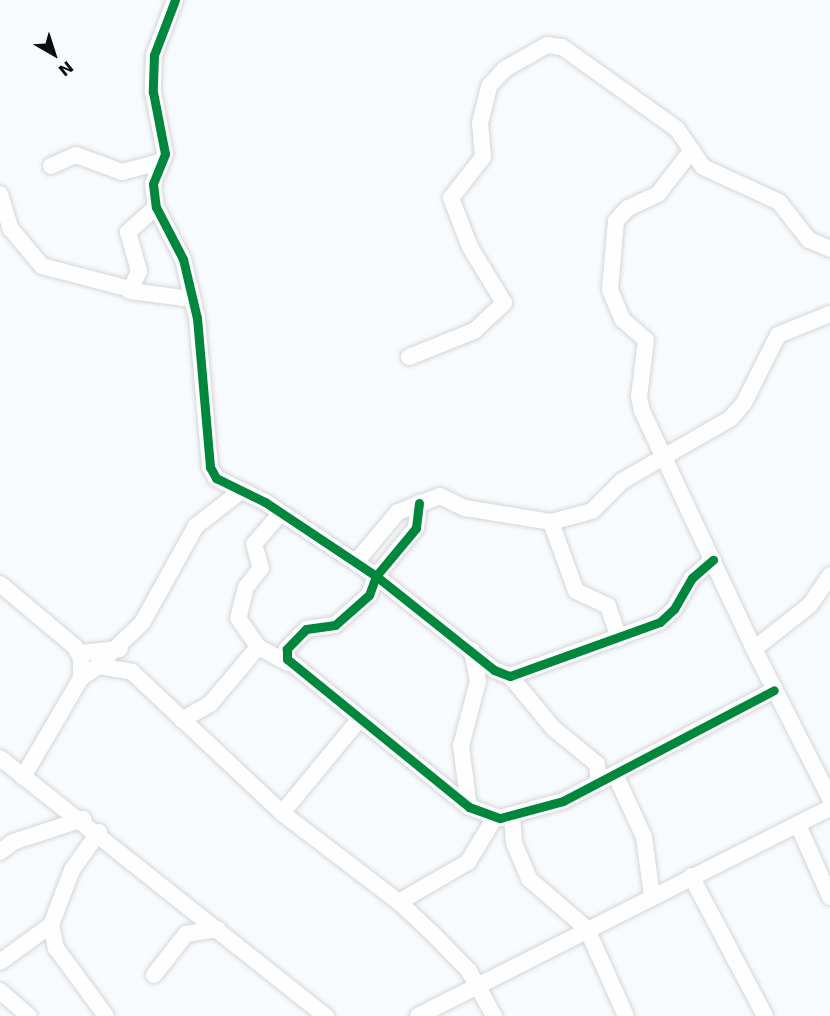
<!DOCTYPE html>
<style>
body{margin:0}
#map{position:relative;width:830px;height:1016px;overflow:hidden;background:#f8fbfd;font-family:"DejaVu Sans",sans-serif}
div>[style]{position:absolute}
.roads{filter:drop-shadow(0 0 2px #d3d5d7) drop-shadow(0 0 2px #d3d5d7)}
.minor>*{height:16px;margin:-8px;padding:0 8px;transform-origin:8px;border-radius:8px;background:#fefeff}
.cycleway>*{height:9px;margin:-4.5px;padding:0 4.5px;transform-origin:4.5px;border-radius:4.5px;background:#00873e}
span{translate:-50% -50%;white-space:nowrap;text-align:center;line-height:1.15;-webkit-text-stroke:4.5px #f6fbff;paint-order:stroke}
.north{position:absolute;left:24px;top:24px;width:60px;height:60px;-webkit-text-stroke:4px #f6fbff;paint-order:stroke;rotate:141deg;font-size:16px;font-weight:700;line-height:24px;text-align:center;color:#0a0d0f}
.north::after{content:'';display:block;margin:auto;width:21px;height:27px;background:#0a0d0f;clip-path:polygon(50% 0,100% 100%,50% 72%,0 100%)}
</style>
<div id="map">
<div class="roads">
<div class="minor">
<i style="left:175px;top:0;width:59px;rotate:110.9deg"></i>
<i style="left:154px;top:55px;width:37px;rotate:92deg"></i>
<i style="left:153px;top:92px;width:63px;rotate:79deg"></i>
<i style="left:165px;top:154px;width:32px;rotate:112deg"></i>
<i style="left:153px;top:184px;width:23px;rotate:83deg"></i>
<i style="left:156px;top:207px;width:59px;rotate:62.6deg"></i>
<i style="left:183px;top:259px;width:61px;rotate:76.7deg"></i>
<i style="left:197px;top:318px;width:150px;rotate:85deg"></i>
<i style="left:210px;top:467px;width:13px;rotate:61deg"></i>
<i style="left:216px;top:478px;width:55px;rotate:26.1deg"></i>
<i style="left:265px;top:502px;width:133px;rotate:33.7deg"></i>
<i style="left:376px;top:576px;width:151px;rotate:38.5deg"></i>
<i style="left:494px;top:670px;width:17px;rotate:21deg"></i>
<i style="left:510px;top:676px;width:159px;rotate:-19.8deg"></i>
<i style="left:660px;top:622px;width:19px;rotate:-43deg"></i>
<i style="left:674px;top:609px;width:36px;rotate:-60deg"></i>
<i style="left:692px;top:578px;width:28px;rotate:-41deg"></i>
<i style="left:692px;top:150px;width:56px;rotate:127.7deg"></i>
<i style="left:658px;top:194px;width:33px;rotate:155deg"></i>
<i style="left:628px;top:208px;width:18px;rotate:133deg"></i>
<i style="left:616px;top:221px;width:69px;rotate:95deg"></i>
<i style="left:610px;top:290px;width:33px;rotate:67deg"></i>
<i style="left:623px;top:320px;width:30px;rotate:41deg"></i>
<i style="left:646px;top:340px;width:57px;rotate:97deg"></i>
<i style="left:639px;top:397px;width:14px;rotate:78deg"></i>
<i style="left:642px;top:411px;width:263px;rotate:64.8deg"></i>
<i style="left:754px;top:649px;width:167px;rotate:63deg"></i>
<i style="left:51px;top:166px;width:27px;rotate:-24deg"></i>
<i style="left:76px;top:155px;width:49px;rotate:20.3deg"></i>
<i style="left:122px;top:172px;width:39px;rotate:-15deg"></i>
<i style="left:0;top:194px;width:37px;rotate:73deg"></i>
<i style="left:11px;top:229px;width:48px;rotate:50deg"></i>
<i style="left:42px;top:266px;width:91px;rotate:14.6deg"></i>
<i style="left:156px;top:207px;width:38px;rotate:138deg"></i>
<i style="left:128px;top:232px;width:41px;rotate:74.2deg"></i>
<i style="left:139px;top:271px;width:22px;rotate:114deg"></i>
<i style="left:130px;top:291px;width:63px;rotate:7.4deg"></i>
<i style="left:409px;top:357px;width:70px;rotate:-21.8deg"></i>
<i style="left:474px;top:331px;width:41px;rotate:-43deg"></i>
<i style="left:504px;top:303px;width:66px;rotate:-121.3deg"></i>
<i style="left:470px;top:247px;width:53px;rotate:-111.2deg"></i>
<i style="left:451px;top:198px;width:52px;rotate:-52deg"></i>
<i style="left:483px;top:157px;width:34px;rotate:-95deg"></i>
<i style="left:480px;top:123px;width:38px;rotate:-76deg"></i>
<i style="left:489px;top:86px;width:23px;rotate:-47deg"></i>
<i style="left:505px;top:69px;width:48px;rotate:-29.7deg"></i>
<i style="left:547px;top:45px;width:15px;rotate:8deg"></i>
<i style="left:562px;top:47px;width:141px;rotate:35.5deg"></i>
<i style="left:677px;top:129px;width:46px;rotate:55.6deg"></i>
<i style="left:703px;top:167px;width:84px;rotate:24.7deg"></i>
<i style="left:779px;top:202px;width:48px;rotate:51.7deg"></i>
<i style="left:809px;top:240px;width:23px;rotate:23deg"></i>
<i style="left:419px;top:503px;width:25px;rotate:97deg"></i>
<i style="left:416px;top:528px;width:62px;rotate:129.8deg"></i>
<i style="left:376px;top:576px;width:20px;rotate:110deg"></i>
<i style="left:369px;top:595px;width:45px;rotate:138.6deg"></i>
<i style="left:335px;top:625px;width:29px;rotate:172deg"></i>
<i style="left:306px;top:629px;width:28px;rotate:134deg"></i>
<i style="left:287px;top:649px;width:10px;rotate:90deg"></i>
<i style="left:287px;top:659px;width:235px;rotate:39.1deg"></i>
<i style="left:469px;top:807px;width:33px;rotate:20deg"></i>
<i style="left:500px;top:818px;width:65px;rotate:-15.1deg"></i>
<i style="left:563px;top:801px;width:238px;rotate:-27.7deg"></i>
<i style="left:281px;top:513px;width:41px;rotate:131.1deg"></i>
<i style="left:254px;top:544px;width:25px;rotate:74deg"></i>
<i style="left:261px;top:568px;width:24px;rotate:128deg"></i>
<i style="left:246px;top:587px;width:32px;rotate:104deg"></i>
<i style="left:238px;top:618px;width:35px;rotate:55deg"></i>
<i style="left:258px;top:647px;width:34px;rotate:28deg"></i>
<i style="left:551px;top:522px;width:73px;rotate:70.1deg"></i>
<i style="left:576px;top:591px;width:35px;rotate:25deg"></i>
<i style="left:608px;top:606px;width:34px;rotate:71deg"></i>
<i style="left:356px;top:562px;width:65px;rotate:-50deg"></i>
<i style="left:398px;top:512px;width:45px;rotate:-20.9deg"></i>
<i style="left:440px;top:496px;width:28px;rotate:26deg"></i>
<i style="left:465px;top:508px;width:87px;rotate:9.2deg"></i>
<i style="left:551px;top:522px;width:42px;rotate:-15deg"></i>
<i style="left:592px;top:511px;width:42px;rotate:-45deg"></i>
<i style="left:622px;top:481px;width:125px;rotate:-29.9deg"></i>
<i style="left:730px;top:419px;width:21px;rotate:-49deg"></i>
<i style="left:744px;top:403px;width:76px;rotate:-63.4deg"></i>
<i style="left:778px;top:335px;width:56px;rotate:-22deg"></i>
<i style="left:0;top:584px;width:98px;rotate:40deg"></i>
<i style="left:75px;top:647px;width:13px;rotate:61deg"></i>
<i style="left:81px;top:658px;width:20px;rotate:90deg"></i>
<i style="left:754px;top:649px;width:71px;rotate:-38.2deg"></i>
<i style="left:810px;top:605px;width:36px;rotate:-56deg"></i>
<i style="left:80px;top:653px;width:40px;rotate:-5.7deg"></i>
<i style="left:96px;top:667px;width:64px;rotate:-43.7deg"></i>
<i style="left:142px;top:623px;width:111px;rotate:-60.9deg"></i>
<i style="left:196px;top:526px;width:57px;rotate:-37.9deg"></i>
<i style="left:510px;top:676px;width:67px;rotate:50.4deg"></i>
<i style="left:553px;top:728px;width:57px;rotate:39.3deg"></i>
<i style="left:597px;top:764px;width:19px;rotate:84deg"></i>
<i style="left:182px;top:720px;width:34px;rotate:-30deg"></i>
<i style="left:211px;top:703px;width:73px;rotate:-50deg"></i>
<i style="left:0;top:758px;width:416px;rotate:38.4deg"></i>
<i style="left:615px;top:774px;width:69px;rotate:65.3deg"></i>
<i style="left:644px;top:837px;width:60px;rotate:82.3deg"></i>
<i style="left:23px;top:777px;width:115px;rotate:-59.6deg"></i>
<i style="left:81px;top:678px;width:22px;rotate:-34deg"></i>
<i style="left:99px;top:666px;width:34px;rotate:10deg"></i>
<i style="left:132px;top:672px;width:206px;rotate:43.2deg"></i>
<i style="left:282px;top:813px;width:147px;rotate:37.3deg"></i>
<i style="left:399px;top:902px;width:47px;rotate:43.3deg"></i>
<i style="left:433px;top:934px;width:52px;rotate:45.8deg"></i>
<i style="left:469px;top:971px;width:51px;rotate:60.9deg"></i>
<i style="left:469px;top:807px;width:62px;rotate:-97.5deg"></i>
<i style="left:461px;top:746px;width:67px;rotate:-75.3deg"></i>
<i style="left:478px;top:681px;width:31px;rotate:-101deg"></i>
<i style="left:282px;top:813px;width:121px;rotate:-50.4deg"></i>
<i style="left:512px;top:815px;width:28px;rotate:86deg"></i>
<i style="left:514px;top:843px;width:39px;rotate:67deg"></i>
<i style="left:529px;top:879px;width:77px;rotate:40.8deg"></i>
<i style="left:587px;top:929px;width:95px;rotate:65.9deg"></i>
<i style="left:798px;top:825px;width:79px;rotate:66deg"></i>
<i style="left:99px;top:832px;width:47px;rotate:125.4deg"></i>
<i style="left:72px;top:870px;width:59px;rotate:110.9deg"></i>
<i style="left:51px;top:925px;width:24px;rotate:78deg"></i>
<i style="left:56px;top:948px;width:84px;rotate:53.7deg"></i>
<i style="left:0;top:852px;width:16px;rotate:-38deg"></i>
<i style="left:13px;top:842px;width:74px;rotate:-18.2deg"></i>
<i style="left:691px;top:876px;width:158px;rotate:62.1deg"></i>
<i style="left:399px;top:902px;width:80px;rotate:-30.1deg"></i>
<i style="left:468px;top:862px;width:50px;rotate:-58.8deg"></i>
<i style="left:0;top:962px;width:63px;rotate:-36deg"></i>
<i style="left:154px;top:975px;width:52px;rotate:-52deg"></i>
<i style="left:186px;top:934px;width:32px;rotate:-9deg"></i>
<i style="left:0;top:991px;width:38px;rotate:41deg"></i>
<i style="left:418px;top:1016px;width:462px;rotate:-26.8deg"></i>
</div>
</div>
<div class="cycleway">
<i style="left:175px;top:0;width:59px;rotate:110.9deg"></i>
<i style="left:154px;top:55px;width:37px;rotate:92deg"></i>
<i style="left:153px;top:92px;width:63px;rotate:79deg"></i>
<i style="left:165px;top:154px;width:32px;rotate:112deg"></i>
<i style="left:153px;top:184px;width:23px;rotate:83deg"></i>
<i style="left:156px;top:207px;width:59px;rotate:62.6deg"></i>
<i style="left:183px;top:259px;width:61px;rotate:76.7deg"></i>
<i style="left:197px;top:318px;width:150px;rotate:85deg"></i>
<i style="left:210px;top:467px;width:13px;rotate:61deg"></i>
<i style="left:216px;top:478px;width:55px;rotate:26.1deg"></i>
<i style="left:265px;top:502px;width:133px;rotate:33.7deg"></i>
<i style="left:376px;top:576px;width:151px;rotate:38.5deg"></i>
<i style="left:494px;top:670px;width:17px;rotate:21deg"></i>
<i style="left:510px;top:676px;width:159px;rotate:-19.8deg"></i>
<i style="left:660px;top:622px;width:19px;rotate:-43deg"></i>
<i style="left:674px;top:609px;width:36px;rotate:-60deg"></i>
<i style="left:692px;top:578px;width:28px;rotate:-41deg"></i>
<i style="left:419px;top:503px;width:25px;rotate:97deg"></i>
<i style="left:416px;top:528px;width:62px;rotate:129.8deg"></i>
<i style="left:376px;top:576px;width:20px;rotate:110deg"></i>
<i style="left:369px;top:595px;width:45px;rotate:138.6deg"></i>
<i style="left:335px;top:625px;width:29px;rotate:172deg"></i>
<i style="left:306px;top:629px;width:28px;rotate:134deg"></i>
<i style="left:287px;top:649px;width:10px;rotate:90deg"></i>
<i style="left:287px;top:659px;width:235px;rotate:39.1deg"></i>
<i style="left:469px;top:807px;width:33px;rotate:20deg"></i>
<i style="left:500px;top:818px;width:65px;rotate:-15.1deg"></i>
<i style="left:563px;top:801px;width:238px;rotate:-27.7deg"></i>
</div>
<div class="north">N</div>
</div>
